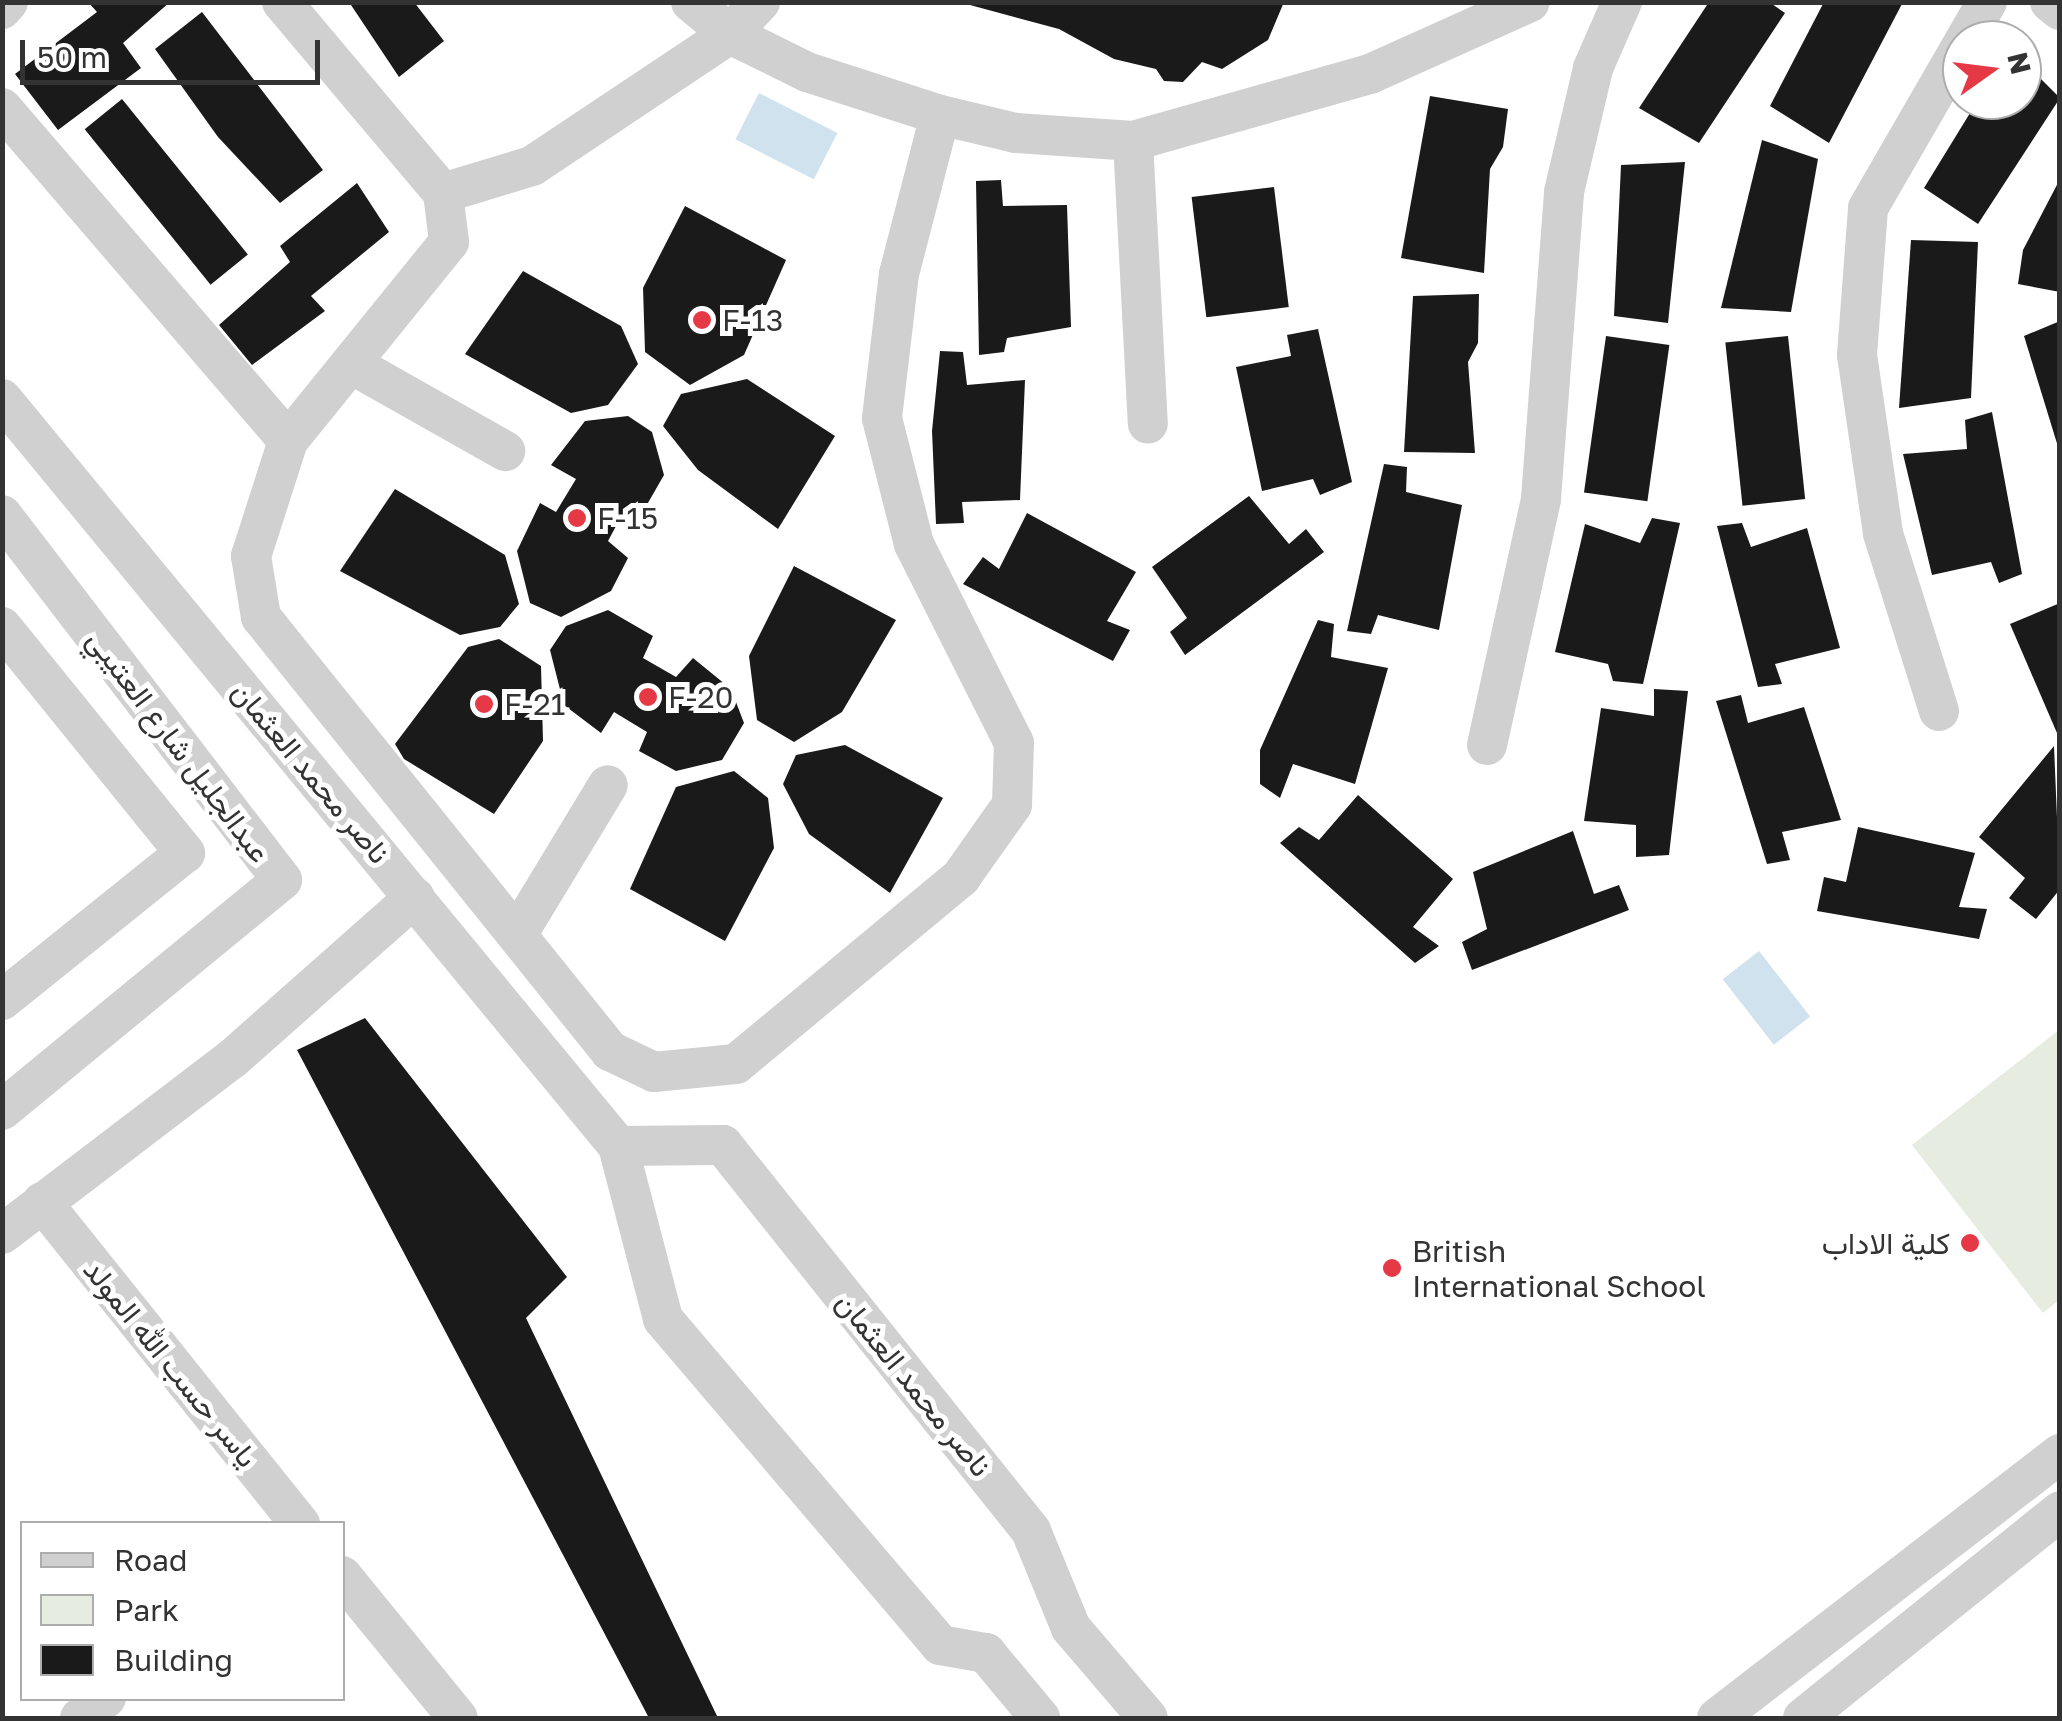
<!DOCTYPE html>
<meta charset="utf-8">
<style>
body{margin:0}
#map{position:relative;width:2062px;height:1721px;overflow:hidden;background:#fff;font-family:"Golos Text",Vazirmatn,sans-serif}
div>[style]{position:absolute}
.green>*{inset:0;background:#e6ecdf}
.water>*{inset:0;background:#cfe2ee;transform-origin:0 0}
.building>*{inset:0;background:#1a1a1a;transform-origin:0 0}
.minor>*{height:40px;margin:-20px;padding:0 20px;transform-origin:20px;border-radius:20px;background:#d0d0d0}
.dots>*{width:28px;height:28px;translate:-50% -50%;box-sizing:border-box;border:5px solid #fff;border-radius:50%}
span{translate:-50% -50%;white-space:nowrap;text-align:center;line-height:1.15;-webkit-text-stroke:10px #fff;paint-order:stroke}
.poi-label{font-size:30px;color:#333}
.left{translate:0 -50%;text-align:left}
.right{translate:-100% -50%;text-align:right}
.street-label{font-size:30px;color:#333}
.frame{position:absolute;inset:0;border:5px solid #333;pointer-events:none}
.legend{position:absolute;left:20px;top:1521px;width:325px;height:180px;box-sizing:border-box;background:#fff;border:2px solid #adadad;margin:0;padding:12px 18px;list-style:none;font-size:30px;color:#333}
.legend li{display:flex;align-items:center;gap:20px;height:50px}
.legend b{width:50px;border:2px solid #adadad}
.north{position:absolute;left:1942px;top:20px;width:100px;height:100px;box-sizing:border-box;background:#fff;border:2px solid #adadad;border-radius:50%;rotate:76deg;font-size:28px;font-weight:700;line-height:40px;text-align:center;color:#333}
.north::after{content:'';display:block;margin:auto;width:35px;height:45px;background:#e63946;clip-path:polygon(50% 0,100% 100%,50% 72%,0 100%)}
.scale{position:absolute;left:20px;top:40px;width:300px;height:45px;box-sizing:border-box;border:5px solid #333;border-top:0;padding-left:12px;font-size:30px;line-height:35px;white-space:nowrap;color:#333;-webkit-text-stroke:8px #fff;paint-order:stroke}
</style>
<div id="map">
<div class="green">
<i style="clip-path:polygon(2059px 1030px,2059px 1300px,2043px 1313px,1912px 1145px)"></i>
</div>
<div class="water">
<i style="left:759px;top:93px;width:88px;height:52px;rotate:27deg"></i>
<i style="left:1759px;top:951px;width:83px;height:46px;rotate:52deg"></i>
</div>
<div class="building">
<i style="clip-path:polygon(88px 2px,170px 2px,123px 43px,141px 68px,58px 130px,15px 74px,97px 12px)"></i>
<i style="clip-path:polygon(349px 2px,414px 2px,444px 41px,399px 77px)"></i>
<i style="clip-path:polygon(959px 2px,1284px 2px,1268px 40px,1222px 69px,1202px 62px,1183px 82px,1164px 81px,1156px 69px,1114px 59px,1059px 29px)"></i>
<i style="clip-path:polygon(1709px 2px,1769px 2px,1785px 13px,1699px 143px,1639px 108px)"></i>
<i style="clip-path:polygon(1824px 2px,1903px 2px,1829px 143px,1770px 106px)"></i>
<i style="clip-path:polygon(202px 12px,323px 170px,280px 203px,218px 137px,155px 49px)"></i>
<i style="clip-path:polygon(2022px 60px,2060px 98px,1978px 224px,1924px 188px,1978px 100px,2022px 100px)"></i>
<i style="clip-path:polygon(1430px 96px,1508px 109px,1503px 147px,1490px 169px,1484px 273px,1401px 258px)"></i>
<i style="left:122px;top:99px;width:200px;height:48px;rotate:51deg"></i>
<i style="clip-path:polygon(1762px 140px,1818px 159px,1791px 312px,1721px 308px)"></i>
<i style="clip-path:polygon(1685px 162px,1668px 323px,1614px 316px,1621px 165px)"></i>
<i style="clip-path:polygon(2060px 179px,2060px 292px,2018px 284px,2023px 250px)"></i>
<i style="clip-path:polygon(1001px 180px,1003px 206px,1067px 205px,1071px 327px,1007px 338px,1004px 352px,979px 355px,976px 181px)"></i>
<i style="clip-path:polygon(357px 183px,389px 232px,311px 296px,325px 311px,252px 365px,219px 325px,290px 262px,280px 246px)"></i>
<i style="left:1274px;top:187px;width:121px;height:83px;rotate:83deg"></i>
<i style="clip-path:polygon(685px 206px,786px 260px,744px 355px,690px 385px,645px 352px,643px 288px)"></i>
<i style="clip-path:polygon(1911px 240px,1978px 242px,1971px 398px,1899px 408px)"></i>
<i style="clip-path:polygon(523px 271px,621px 326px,638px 364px,608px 405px,571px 413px,465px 354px)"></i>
<i style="clip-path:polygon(1479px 294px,1478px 343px,1468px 362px,1475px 453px,1404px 452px,1413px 296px)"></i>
<i style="clip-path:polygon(2060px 321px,2060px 450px,2059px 450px,2024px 336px)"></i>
<i style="clip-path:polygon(1318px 329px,1352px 482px,1320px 495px,1313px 479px,1262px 491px,1236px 367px,1291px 356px,1287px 335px)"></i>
<i style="left:1606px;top:336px;width:64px;height:158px;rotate:8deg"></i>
<i style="left:1788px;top:336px;width:164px;height:63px;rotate:84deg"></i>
<i style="clip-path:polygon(940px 351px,963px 352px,967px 385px,1025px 380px,1020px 500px,962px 502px,964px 523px,936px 524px,932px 431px)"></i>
<i style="clip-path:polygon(747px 379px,835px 436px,778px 529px,698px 470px,663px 426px,681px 394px)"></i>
<i style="clip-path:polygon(1992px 412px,2022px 574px,1999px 583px,1991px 562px,1932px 575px,1903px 454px,1967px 449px,1965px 420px)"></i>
<i style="clip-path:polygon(628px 416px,652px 432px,664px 475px,637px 522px,622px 515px,608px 541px,628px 558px,611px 591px,561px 617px,530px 603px,517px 551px,540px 503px,556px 512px,576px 479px,551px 465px,585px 421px)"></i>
<i style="clip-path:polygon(1384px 464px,1407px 467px,1406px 492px,1462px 505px,1439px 630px,1378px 615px,1371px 634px,1347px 631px)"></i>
<i style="clip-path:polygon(395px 489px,505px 555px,519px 604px,500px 627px,460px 635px,340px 571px)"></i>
<i style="clip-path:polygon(1249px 496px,1289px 544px,1306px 529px,1324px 552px,1185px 655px,1170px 632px,1187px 618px,1152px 567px)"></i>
<i style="clip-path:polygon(1027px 513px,1136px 572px,1107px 621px,1130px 630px,1113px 661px,963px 584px,983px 557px,999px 569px)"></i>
<i style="clip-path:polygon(1652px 518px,1680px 523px,1643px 684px,1613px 681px,1608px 664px,1555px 652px,1585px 524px,1640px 543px)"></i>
<i style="clip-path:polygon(1742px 523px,1751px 547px,1807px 528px,1840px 648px,1775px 664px,1782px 684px,1758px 687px,1717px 526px)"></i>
<i style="clip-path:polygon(794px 566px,896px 620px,842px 712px,794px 742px,757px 720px,749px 656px)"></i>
<i style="clip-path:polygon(2060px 603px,2060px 740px,2010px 624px)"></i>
<i style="clip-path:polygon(608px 610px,653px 636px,643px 658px,676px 677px,693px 658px,731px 689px,744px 723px,722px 760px,676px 771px,639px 751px,647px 732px,614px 712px,601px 733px,564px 705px,550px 650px,566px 626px)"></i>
<i style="clip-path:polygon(1318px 620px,1334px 624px,1331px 657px,1388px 668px,1355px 784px,1293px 764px,1280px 798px,1260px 784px,1260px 750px)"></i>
<i style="clip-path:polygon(499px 639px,541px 666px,543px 741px,494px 814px,404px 759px,395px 744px,468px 647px)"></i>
<i style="clip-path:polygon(1654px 689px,1688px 691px,1669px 855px,1636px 857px,1636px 825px,1584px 821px,1601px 708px,1654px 716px)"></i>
<i style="clip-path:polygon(1741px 695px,1748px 723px,1804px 707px,1841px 820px,1782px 832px,1790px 860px,1767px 864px,1716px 701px)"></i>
<i style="clip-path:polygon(845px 745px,943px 798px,890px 893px,809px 834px,783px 784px,796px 755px)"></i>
<i style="clip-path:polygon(2054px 746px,2060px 889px,2036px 919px,2009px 898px,2025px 878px,1979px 837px)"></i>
<i style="clip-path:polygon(734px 771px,768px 798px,774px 848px,725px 941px,630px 889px,676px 787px)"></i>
<i style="clip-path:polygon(1358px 795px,1453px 879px,1413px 927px,1439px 946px,1415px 963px,1280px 843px,1299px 827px,1319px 840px)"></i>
<i style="clip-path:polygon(1858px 827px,1975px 853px,1959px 907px,1987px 909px,1979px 939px,1817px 911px,1824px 877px,1846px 882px)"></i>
<i style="clip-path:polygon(1573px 831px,1594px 894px,1619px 885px,1629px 910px,1472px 970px,1462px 942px,1487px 929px,1473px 872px)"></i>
<i style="clip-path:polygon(365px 1018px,567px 1277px,526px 1318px,718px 1718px,649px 1718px,297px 1050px)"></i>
</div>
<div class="minor">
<i style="left:282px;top:2px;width:250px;rotate:49.9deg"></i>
<i style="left:443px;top:193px;width:49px;rotate:83deg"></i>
<i style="left:449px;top:242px;width:256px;rotate:129deg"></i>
<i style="left:288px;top:441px;width:121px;rotate:107.8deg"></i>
<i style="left:251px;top:556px;width:62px;rotate:80.7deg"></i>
<i style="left:261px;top:617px;width:557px;rotate:51.2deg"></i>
<i style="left:610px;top:1051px;width:49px;rotate:25.5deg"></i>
<i style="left:654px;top:1072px;width:82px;rotate:-5.6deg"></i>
<i style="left:736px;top:1064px;width:293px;rotate:-39.7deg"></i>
<i style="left:961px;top:877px;width:88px;rotate:-54.7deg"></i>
<i style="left:1012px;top:805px;width:62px;rotate:-88.2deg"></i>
<i style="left:1014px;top:743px;width:223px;rotate:-116.7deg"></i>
<i style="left:914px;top:544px;width:130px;rotate:-104.3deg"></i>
<i style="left:882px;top:418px;width:145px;rotate:-83.3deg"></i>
<i style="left:899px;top:274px;width:164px;rotate:-75.5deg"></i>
<i style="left:691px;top:2px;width:50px;rotate:39.4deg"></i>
<i style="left:730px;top:34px;width:86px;rotate:26.3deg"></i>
<i style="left:807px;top:72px;width:140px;rotate:17.9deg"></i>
<i style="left:940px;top:115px;width:78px;rotate:13.3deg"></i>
<i style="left:1016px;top:133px;width:117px;rotate:3.9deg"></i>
<i style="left:1133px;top:141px;width:246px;rotate:-15.8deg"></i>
<i style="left:1370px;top:74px;width:175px;rotate:-24.2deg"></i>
<i style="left:2050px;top:2px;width:13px;rotate:39deg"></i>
<i style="left:2px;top:9px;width:9px;rotate:-49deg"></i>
<i style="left:2px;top:108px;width:439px;rotate:49.3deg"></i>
<i style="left:1133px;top:141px;width:283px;rotate:87deg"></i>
<i style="left:443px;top:193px;width:93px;rotate:-16.9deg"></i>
<i style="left:532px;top:166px;width:238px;rotate:-33.7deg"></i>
<i style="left:730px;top:34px;width:44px;rotate:-46.8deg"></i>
<i style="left:353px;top:365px;width:175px;rotate:29.5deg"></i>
<i style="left:2px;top:399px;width:968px;rotate:50.49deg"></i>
<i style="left:618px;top:1146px;width:105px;rotate:-0.5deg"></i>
<i style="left:723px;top:1145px;width:494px;rotate:51.4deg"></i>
<i style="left:1031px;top:1531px;width:105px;rotate:67.6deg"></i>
<i style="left:1071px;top:1628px;width:118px;rotate:49.5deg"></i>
<i style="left:2px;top:515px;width:460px;rotate:52.5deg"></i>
<i style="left:282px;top:880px;width:362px;rotate:140.6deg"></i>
<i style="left:2px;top:627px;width:291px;rotate:51deg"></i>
<i style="left:185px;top:853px;width:235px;rotate:141.2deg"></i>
<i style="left:1939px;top:711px;width:187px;rotate:-107.5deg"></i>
<i style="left:1883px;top:533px;width:180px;rotate:-98.3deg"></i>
<i style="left:1857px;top:355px;width:147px;rotate:-85.7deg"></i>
<i style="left:1868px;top:208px;width:238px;rotate:-60deg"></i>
<i style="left:1487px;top:745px;width:252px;rotate:-77.6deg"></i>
<i style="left:1541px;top:499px;width:308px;rotate:-85.7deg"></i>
<i style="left:1564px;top:192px;width:127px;rotate:-76.8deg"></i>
<i style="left:1593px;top:68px;width:72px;rotate:-66.3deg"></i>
<i style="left:517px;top:935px;width:175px;rotate:-58.8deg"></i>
<i style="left:618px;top:1146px;width:179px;rotate:75.4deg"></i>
<i style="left:663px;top:1319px;width:428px;rotate:49.6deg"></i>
<i style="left:940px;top:1645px;width:47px;rotate:9.9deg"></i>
<i style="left:986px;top:1653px;width:85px;rotate:50.3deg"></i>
<i style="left:42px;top:1202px;width:413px;rotate:51.3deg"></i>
<i style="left:2px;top:1234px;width:289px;rotate:-37.3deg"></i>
<i style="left:232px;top:1059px;width:244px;rotate:-41.5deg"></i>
<i style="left:342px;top:1576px;width:183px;rotate:50.8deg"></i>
<i style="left:80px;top:1718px;width:33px;rotate:-38deg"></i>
<i style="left:1717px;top:1718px;width:433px;rotate:-37.6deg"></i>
<i style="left:1803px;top:1718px;width:330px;rotate:-38.8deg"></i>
</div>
<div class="dots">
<i style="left:702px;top:320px;background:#e63946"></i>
<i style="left:577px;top:518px;background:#e63946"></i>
<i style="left:648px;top:697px;background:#e63946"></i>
<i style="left:484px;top:704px;background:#e63946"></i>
<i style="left:1970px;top:1243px;background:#e63946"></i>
<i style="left:1392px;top:1268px;background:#e63946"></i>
</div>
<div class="poi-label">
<span class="left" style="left:722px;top:320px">F-13</span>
<span class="left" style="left:597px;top:518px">F-15</span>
<span class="left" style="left:668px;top:697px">F-20</span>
<span class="left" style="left:504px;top:704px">F-21</span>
<span class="right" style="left:1950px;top:1243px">كلية الاداب</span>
<span class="left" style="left:1412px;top:1268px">British<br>International School</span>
</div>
<div class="street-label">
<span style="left:179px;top:746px;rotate:53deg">عبدالجليل شارع العتيبي</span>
<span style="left:311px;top:772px;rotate:50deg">ناصر محمد العثمان</span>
<span style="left:171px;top:1363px;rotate:51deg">ياسر حسب الله المولد</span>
<span style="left:914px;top:1384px;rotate:51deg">ناصر محمد العثمان</span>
</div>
<div class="frame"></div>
<ul class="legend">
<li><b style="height:12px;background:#d0d0d0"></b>Road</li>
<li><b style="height:28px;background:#e6ecdf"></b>Park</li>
<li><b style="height:28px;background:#1a1a1a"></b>Building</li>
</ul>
<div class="north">N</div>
<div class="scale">50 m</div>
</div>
